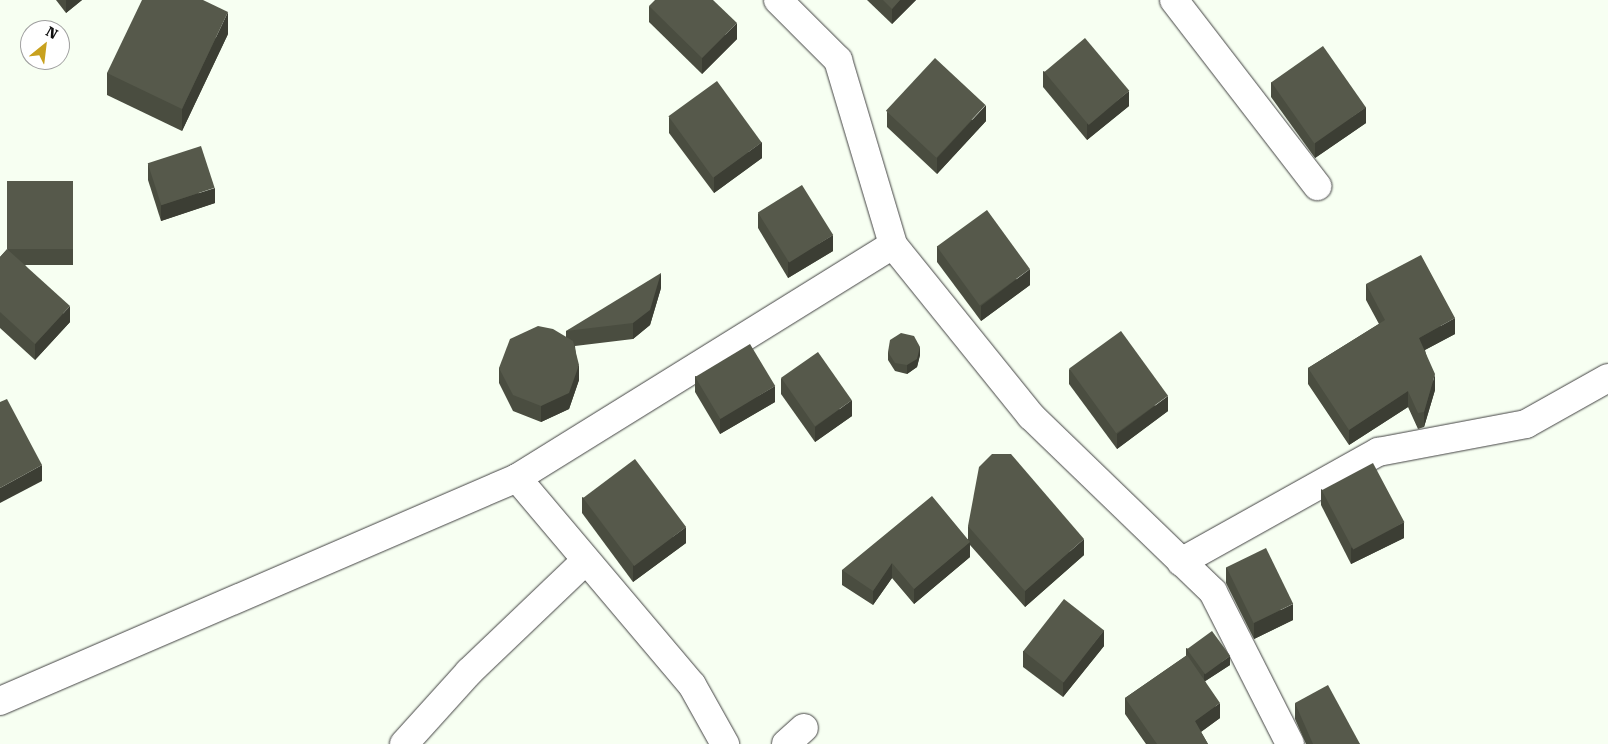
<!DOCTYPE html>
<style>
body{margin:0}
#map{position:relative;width:1608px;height:744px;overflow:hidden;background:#f7fff2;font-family:"Roboto Serif",serif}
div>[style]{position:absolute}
.roads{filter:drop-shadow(0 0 1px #424242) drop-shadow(0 0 1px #424242)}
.minor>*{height:28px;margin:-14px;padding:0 14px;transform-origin:14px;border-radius:14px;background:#fff}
.wall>*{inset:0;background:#4a4d40}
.shaded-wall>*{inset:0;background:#3c3e34}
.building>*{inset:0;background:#56594b;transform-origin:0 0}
span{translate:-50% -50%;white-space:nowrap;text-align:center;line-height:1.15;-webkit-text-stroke:5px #fff;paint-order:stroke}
.north{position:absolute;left:20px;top:20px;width:50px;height:50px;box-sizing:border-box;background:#fff;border:1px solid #9f9f9f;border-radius:50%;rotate:29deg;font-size:14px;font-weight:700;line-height:20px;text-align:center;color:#0f0f0f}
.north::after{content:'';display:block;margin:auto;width:18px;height:22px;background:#c8a11e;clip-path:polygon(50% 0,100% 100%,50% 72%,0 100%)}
</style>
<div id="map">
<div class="roads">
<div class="minor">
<i style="left:778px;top:0;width:85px;rotate:45deg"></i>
<i style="left:838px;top:60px;width:193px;rotate:73.4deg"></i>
<i style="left:893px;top:245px;width:220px;rotate:51.1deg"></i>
<i style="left:1031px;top:416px;width:253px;rotate:44deg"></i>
<i style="left:1213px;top:592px;width:170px;rotate:63.1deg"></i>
<i style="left:1174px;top:0;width:235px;rotate:52.4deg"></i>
<i style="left:517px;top:478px;width:271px;rotate:49.8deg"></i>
<i style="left:692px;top:685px;width:68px;rotate:60.8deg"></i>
<i style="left:1181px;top:562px;width:226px;rotate:-29.2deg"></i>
<i style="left:1378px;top:452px;width:151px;rotate:-10.7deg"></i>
<i style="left:1526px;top:424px;width:94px;rotate:-29.3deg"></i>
<i style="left:0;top:701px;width:563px;rotate:-23.33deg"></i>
<i style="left:517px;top:478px;width:442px;rotate:-31.8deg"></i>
<i style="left:404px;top:744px;width:97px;rotate:-47.9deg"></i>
<i style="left:469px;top:672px;width:161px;rotate:-43.7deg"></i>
<i style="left:786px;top:744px;width:24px;rotate:-42deg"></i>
</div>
</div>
<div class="wall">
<i style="clip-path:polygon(56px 0,82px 0,66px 13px)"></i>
<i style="clip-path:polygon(867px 0,916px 0,892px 24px)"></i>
<i style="clip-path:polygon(649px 6px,737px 39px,702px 74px,649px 22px)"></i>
<i style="clip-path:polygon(228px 34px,182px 131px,107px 95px,107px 73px)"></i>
<i style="clip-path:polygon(1043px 71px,1129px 106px,1087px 140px,1043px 87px)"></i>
<i style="clip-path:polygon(1271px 82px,1366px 123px,1315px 158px,1271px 97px)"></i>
<i style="clip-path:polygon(887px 112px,986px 121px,937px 174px,887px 127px)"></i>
<i style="clip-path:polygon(669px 117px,762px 158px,714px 193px,669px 133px)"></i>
<i style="clip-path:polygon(148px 164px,215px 203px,161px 221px,148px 180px)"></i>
<i style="clip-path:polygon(73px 181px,73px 265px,25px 265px,70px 322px,35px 360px,0 328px,0 257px)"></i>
<i style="clip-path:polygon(758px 213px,833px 251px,788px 278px,758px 228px)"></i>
<i style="clip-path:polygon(937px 246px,1030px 285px,981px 321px,937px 262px)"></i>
<i style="clip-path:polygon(1366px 284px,1455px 334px,1425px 350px,1435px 390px,1424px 427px,1418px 429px,1408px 407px,1349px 445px,1308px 384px,1308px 368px,1379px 324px,1366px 300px)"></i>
<i style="clip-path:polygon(661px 288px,650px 325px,633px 339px,575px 346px,579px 380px,569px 409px,541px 422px,513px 411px,499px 383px,499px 368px,566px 337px,566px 331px)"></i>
<i style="clip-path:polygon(888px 352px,920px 355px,917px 367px,907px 374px,895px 371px,888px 360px)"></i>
<i style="clip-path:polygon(1069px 369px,1168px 411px,1117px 449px,1069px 384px)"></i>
<i style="clip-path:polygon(695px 376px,775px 402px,720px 434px,695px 392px)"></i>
<i style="clip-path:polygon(781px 378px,852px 416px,815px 442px,781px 394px)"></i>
<i style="clip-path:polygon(1321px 489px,1404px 538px,1351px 564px,1321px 505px)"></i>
<i style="clip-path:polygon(582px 497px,686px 543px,633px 582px,582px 513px)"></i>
<i style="clip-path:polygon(968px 526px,1084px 555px,1025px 607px,970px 545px,970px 557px,914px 604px,892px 578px,873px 605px,842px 585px,842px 570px,968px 539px)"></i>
<i style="clip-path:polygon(1226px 567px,1293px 620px,1254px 639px,1226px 583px)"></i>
<i style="clip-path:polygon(1104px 646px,1063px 697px,1023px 667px,1023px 651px)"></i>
<i style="clip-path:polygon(1186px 648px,1230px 665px,1205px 681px,1220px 718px,1201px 732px,1208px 744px,1146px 744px,1125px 714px,1125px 698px,1186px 656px)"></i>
<i style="clip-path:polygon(1295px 703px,1360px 744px,1306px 744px,1295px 719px)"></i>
</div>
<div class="shaded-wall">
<i style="clip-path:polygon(66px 0,82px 0,66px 13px)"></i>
<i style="clip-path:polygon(900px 0,916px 0,892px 24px,892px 9px)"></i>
<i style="clip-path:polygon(228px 12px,228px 34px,182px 131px,182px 109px)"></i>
<i style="clip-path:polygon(737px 23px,737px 39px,702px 74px,702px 58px)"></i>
<i style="clip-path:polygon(1129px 91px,1129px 106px,1087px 140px,1087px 124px)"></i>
<i style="clip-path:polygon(986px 105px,986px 121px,937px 174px,937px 158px)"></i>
<i style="clip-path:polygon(1366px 107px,1366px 123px,1315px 158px,1315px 142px)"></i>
<i style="clip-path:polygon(762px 142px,762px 158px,714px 193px,714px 177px)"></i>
<i style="clip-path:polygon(215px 188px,215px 203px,161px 221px,161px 205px)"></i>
<i style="clip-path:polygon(833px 235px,833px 251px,788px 278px,788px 262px)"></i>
<i style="clip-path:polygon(1030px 269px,1030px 285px,981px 321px,981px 306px)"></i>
<i style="clip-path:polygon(661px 273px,661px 288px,650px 325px,633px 339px,633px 323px)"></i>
<i style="clip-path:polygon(70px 306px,70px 322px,35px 360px,35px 344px)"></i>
<i style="clip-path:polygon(1455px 318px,1455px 334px,1419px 353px,1419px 338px)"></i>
<i style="clip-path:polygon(920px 347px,920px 355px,917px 367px,907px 374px,907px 365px)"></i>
<i style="clip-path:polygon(579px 365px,579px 380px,569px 409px,541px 422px,541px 406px)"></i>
<i style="clip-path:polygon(1435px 374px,1435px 390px,1424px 427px,1424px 412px)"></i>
<i style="clip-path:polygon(775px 386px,775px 402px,720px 434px,720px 418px)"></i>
<i style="clip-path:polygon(1408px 391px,1408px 407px,1349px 445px,1349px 430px)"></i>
<i style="clip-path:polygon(1168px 396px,1168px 411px,1117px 449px,1117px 434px)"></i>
<i style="clip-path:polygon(852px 400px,852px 416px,815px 442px,815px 427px)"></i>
<i style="clip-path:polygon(42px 465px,42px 481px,0 503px,0 488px)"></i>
<i style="clip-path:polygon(1404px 522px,1404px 538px,1351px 564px,1351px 548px)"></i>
<i style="clip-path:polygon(686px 527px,686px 543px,633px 582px,633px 566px)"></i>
<i style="clip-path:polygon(1084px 539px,1084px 555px,1025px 607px,1025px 591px)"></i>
<i style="clip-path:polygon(970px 542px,970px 557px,914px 604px,914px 589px)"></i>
<i style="clip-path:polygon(892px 563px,892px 578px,873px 605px,873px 591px)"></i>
<i style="clip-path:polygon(1293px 604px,1293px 620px,1254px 639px,1254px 623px)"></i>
<i style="clip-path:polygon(1104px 630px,1104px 646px,1063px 697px,1063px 681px)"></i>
<i style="clip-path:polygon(1230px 656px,1230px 665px,1204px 682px,1204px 674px)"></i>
<i style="clip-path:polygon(1220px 703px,1220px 718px,1195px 736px,1195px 721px)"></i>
</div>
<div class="building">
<i style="clip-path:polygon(142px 0,203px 0,228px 12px,182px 109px,107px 73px)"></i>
<i style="clip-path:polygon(655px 0,713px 0,737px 23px,702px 58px,649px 6px)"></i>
<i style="clip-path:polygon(883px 0,900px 0,892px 9px)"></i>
<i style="left:1085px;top:38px;width:69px;height:53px;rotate:50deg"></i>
<i style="left:1323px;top:46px;width:75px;height:63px;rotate:55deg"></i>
<i style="left:935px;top:58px;width:69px;height:72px;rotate:43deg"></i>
<i style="left:717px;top:81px;width:76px;height:60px;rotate:54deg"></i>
<i style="left:201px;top:146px;width:44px;height:56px;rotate:72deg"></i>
<i style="left:7px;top:181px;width:66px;height:68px"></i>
<i style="left:802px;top:185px;width:59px;height:52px;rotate:58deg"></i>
<i style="left:987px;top:210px;width:73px;height:62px;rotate:54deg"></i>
<i style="clip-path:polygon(7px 249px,70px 306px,35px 344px,0 312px,0 257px)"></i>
<i style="clip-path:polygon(1421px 255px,1455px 318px,1419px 338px,1435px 374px,1424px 412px,1418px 413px,1408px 391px,1349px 430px,1308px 368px,1385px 320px,1366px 284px)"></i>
<i style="clip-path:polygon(661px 273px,650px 310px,633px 323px,566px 331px)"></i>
<i style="clip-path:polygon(538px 326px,553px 329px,573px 341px,579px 365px,569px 393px,541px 406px,513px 395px,499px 368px,510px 339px)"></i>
<i style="left:1121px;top:331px;width:80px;height:64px;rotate:54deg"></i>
<i style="clip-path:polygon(901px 333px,914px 336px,920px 347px,917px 359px,907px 365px,895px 363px,888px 352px,890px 340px)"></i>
<i style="left:750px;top:344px;width:49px;height:64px;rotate:59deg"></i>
<i style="left:818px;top:352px;width:59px;height:45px;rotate:55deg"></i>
<i style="clip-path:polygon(7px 399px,42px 465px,0 488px,0 402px)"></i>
<i style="clip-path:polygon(992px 454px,1011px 454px,1084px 539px,1025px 591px,968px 526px,979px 467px)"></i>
<i style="left:635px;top:459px;width:85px;height:65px;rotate:53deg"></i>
<i style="left:1373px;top:463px;width:67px;height:58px;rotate:62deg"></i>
<i style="clip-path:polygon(932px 496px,970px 542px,914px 589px,892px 563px,873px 591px,842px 570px)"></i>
<i style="left:1266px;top:548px;width:62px;height:44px;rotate:64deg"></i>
<i style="left:1064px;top:599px;width:51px;height:66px;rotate:38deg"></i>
<i style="left:1212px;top:631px;width:31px;height:31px;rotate:54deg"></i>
<i style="clip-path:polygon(1187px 655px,1220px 703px,1195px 721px,1208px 744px,1157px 744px,1125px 698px)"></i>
<i style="clip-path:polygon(1328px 685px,1360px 744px,1313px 744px,1295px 703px)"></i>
</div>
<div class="north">N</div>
</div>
